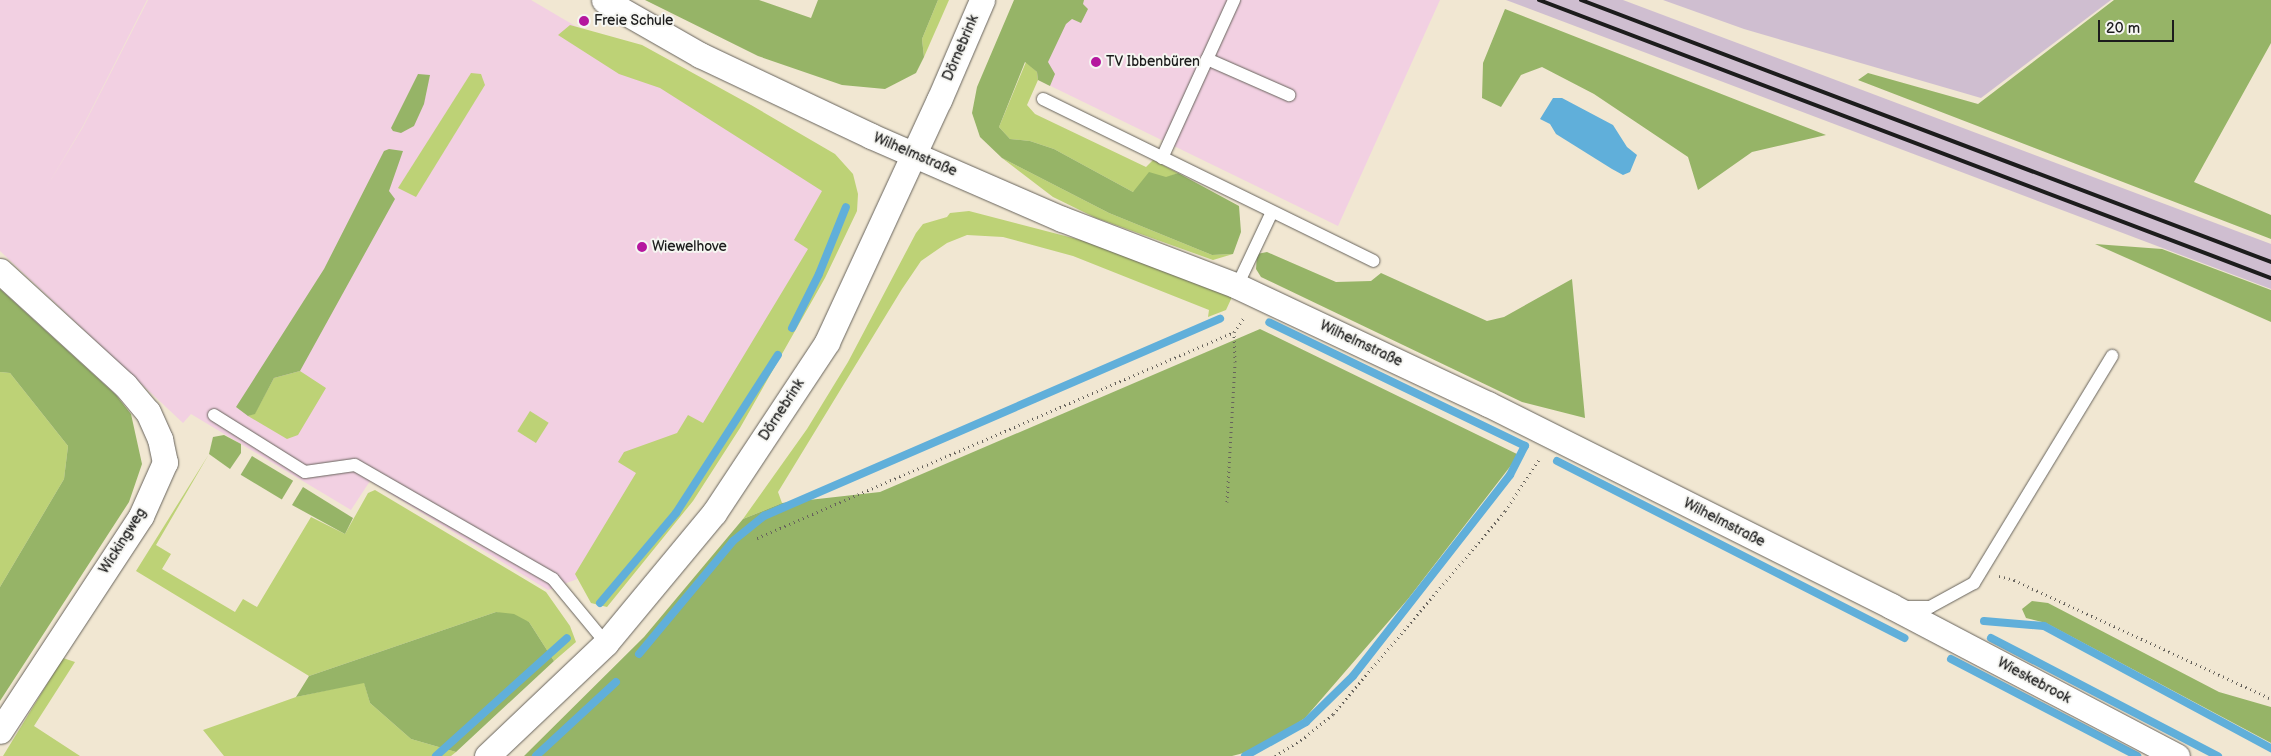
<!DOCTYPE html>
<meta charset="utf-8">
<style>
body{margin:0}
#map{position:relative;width:2271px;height:756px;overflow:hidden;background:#f1e7d2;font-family:"Balsamiq Sans",sans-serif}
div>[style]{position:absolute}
.built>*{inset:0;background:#f2d0e2}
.industrial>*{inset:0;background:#cfbed0}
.green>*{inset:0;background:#bdd276;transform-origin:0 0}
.forest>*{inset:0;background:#96b467;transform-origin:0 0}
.water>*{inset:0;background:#60afda}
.stream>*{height:8px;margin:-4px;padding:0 4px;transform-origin:4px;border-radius:4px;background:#60afda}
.path>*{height:3px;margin-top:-1.5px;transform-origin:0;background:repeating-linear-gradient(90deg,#67635c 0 1px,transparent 0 5px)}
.roads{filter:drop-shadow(0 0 1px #67635c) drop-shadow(0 0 1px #67635c)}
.service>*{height:12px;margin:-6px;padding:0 6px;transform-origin:6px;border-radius:6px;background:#fff}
.minor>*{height:25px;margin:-12.5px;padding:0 12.5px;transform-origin:12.5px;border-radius:12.5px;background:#fff}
.rail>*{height:4px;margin:-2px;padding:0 2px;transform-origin:2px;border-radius:2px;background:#1c1c1c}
.dots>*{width:14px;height:14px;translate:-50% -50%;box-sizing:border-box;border:2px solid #f6f6f2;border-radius:50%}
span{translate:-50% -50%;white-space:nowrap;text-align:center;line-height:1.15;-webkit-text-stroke:4px #f6f6f2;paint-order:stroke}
.poi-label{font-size:14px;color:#1c1c1c}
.left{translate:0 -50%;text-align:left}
.street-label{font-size:14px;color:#1c1c1c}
.scale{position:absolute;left:2098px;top:20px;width:76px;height:22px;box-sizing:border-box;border:2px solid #1c1c1c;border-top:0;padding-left:6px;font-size:15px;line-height:18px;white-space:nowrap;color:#1c1c1c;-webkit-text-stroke:4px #f6f6f2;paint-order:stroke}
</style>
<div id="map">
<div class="built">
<i style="clip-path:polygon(0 0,147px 0,83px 126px,46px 188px,83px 127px,148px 0,531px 0,831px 176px,845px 199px,660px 516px,580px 578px,548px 590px,370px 481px,351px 510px,191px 414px,183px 423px,0 251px)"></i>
<i style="clip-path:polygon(1059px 0,1440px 0,1338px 226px,1026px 74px)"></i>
</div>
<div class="industrial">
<i style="clip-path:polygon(1506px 0,1623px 0,2271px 244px,2271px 289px)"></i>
<i style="clip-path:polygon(1663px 0,2111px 0,1981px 98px,1744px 29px)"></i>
</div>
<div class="green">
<i style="clip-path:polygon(938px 0,949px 0,924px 57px,922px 39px)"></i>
<i style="clip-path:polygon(570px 25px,642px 45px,751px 105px,835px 154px,853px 174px,858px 194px,857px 211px,825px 278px,740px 428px,693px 501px,607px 607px,591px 603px,575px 574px,636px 473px,618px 462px,624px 452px,677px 433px,688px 415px,703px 423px,808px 249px,794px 240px,822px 191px,660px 88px,619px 74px,558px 35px)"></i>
<i style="clip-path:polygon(1026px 62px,1037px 72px,1038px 80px,1027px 105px,1035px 114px,1146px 167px,1153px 160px,1178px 173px,1133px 192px,1054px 149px,1030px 141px,1010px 139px,999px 127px)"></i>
<i style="clip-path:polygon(471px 73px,481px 74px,485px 85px,416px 197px,398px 188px)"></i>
<i style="clip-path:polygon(1002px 158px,1109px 213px,1212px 255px,1233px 254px,1213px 260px,1096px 218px,1053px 197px)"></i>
<i style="clip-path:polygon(969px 211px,1096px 244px,1232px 297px,1226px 310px,1208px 317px,1209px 310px,1073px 256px,1003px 237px,967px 235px,947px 243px,921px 261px,902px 289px,778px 492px,782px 503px,743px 519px,807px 429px,848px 362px,916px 233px,923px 224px,947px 217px,950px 213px)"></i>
<i style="clip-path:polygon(300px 371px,326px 388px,298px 435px,287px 439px,248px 416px,255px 413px,274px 378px)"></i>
<i style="clip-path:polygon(0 372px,10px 373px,68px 446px,64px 479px,0 587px)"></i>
<i style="left:530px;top:411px;width:22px;height:24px;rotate:32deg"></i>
<i style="clip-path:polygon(209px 454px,156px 545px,171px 554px,162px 569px,235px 612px,243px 599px,257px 607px,311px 517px,345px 534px,368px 493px,375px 490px,546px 592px,570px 626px,576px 642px,554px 661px,529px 622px,496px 612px,309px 676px,136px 571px)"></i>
<i style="clip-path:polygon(63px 658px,75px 662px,34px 726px,80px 756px,3px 756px)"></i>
<i style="clip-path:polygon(364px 682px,370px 703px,411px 739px,456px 752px,451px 756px,224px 756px,203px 730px,296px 697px)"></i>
</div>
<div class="forest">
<i style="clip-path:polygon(645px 0,759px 0,811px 18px,818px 0,938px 0,922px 39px,924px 57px,916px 73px,885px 89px,842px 85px,758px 56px)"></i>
<i style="clip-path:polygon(1014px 0,1084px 0,1083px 4px,1088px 9px,1081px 23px,1072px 19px,1066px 24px,1048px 62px,1055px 74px,1050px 86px,1038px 80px,1037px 72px,1025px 62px,999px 127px,1010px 139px,1030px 141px,1054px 149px,1133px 192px,1149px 172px,1166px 177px,1178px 173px,1239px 206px,1241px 232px,1233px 254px,1212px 255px,1109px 213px,1002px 158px,980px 137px,972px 113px,977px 87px)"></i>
<i style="clip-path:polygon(2114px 0,2271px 0,2271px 43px,2194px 182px,2271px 215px,2271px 239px,1858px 80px,1868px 73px,1978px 104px)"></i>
<i style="clip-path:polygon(1505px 9px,1826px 135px,1752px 152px,1698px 190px,1688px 157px,1594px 94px,1542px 67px,1521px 75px,1501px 107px,1482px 98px,1483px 63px)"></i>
<i style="clip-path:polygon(418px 74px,430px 75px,424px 104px,414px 126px,401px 133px,393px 131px,391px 128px)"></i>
<i style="clip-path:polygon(389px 149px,403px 151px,389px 191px,395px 199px,300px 371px,274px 378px,255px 414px,248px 416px,236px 407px,324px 269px,384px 151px)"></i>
<i style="clip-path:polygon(2095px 244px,2162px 249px,2271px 290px,2271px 322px)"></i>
<i style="clip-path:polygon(1267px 252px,1336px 282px,1371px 281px,1381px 273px,1487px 321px,1504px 317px,1572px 279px,1585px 418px,1522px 402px,1261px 277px,1256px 269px,1257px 254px)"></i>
<i style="clip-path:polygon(0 289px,116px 395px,131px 414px,142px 464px,129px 502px,0 701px,0 587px,64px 479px,68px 446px,10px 373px,0 372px)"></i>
<i style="clip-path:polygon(1260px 329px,1519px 455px,1408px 599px,1305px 718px,1259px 749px,1232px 756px,524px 756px,644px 637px,743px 519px,782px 503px,880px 492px)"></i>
<i style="clip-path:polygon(224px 435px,241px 444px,241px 453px,230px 469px,209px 454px,213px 437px)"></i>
<i style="left:252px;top:456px;width:48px;height:22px;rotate:31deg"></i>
<i style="clip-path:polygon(303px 487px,353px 518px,345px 534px,292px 505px)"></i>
<i style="clip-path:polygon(2032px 601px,2048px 603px,2219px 692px,2271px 707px,2271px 743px,2046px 623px,2026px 618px,2022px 609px)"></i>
<i style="clip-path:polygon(496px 612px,514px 614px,529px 622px,554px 661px,456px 752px,411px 739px,370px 703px,364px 683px,296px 697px,309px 676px)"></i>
</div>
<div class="water">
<i style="clip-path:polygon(1553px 98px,1562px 98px,1613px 125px,1627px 147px,1637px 155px,1630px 172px,1623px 175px,1612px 169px,1556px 134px,1550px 124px,1540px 119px)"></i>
</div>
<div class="stream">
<i style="left:792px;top:328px;width:60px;rotate:-63.4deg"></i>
<i style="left:819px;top:274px;width:72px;rotate:-68.1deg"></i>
<i style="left:1557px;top:461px;width:390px;rotate:27deg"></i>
<i style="left:600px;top:603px;width:118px;rotate:-49.8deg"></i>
<i style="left:676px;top:513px;width:188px;rotate:-57.2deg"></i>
<i style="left:1984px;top:621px;width:60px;rotate:4.8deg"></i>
<i style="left:2044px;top:626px;width:258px;rotate:28.3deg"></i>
<i style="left:1991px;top:638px;width:256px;rotate:27.5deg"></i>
<i style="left:639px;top:654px;width:147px;rotate:-50.2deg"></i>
<i style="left:733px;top:541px;width:40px;rotate:-39deg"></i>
<i style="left:764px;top:516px;width:497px;rotate:-23.4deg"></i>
<i style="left:1951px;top:659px;width:210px;rotate:27.5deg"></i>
<i style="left:436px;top:756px;width:176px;rotate:-42deg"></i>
<i style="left:536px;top:756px;width:109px;rotate:-42.8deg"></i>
<i style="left:1245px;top:756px;width:70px;rotate:-29.1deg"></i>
<i style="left:1306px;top:722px;width:66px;rotate:-44.4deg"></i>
<i style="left:1353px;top:676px;width:255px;rotate:-52deg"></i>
<i style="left:1510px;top:475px;width:33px;rotate:-63deg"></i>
<i style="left:1525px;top:446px;width:284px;rotate:-154.2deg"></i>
</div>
<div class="path">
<i style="left:1227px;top:502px;width:140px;rotate:-86.7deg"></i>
<i style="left:1235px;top:362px;width:30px;rotate:-92deg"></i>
<i style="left:757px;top:538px;width:520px;rotate:-23.36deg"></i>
<i style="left:1234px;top:332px;width:18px;rotate:-56deg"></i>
<i style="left:1999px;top:576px;width:16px;rotate:15deg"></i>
<i style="left:2014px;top:580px;width:283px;rotate:24.8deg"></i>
<i style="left:1275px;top:756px;width:36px;rotate:-32deg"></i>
<i style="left:1305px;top:737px;width:36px;rotate:-39deg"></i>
<i style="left:1333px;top:714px;width:266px;rotate:-49.7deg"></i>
<i style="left:1505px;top:511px;width:64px;rotate:-56.6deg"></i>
</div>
<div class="roads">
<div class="service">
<i style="left:1207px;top:59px;width:90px;rotate:23.7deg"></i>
<i style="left:1043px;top:99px;width:368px;rotate:26.1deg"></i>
<i style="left:1162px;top:158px;width:174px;rotate:-65.5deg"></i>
<i style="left:1237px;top:286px;width:82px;rotate:-64.7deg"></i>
<i style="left:214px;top:415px;width:107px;rotate:32.1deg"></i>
<i style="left:305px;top:472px;width:50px;rotate:-8deg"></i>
<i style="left:355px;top:465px;width:228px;rotate:29.9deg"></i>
<i style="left:553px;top:579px;width:83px;rotate:50.4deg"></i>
<i style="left:1904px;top:607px;width:26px"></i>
<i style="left:1930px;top:607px;width:50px;rotate:-28.6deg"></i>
<i style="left:1974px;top:583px;width:266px;rotate:-58.7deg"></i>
</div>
<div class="minor">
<i style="left:604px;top:0;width:111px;rotate:29.8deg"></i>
<i style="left:700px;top:55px;width:189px;rotate:25.3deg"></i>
<i style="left:871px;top:136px;width:208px;rotate:23.5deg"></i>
<i style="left:1062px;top:219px;width:187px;rotate:20.9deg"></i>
<i style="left:1237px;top:286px;width:277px;rotate:25.2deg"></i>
<i style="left:1488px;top:404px;width:451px;rotate:26.6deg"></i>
<i style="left:1891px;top:606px;width:323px;rotate:27.7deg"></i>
<i style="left:0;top:271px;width:169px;rotate:42.4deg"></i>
<i style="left:125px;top:385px;width:35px;rotate:50deg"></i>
<i style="left:148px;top:412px;width:30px;rotate:66deg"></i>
<i style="left:160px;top:439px;width:24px;rotate:78deg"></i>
<i style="left:165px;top:462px;width:59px;rotate:114deg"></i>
<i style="left:141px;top:516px;width:257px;rotate:123.3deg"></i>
<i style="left:487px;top:756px;width:164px;rotate:-43.5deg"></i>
<i style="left:606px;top:643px;width:169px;rotate:-50.3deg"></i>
<i style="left:714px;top:513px;width:205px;rotate:-56.5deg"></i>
<i style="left:827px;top:342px;width:267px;rotate:-65.2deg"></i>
<i style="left:939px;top:100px;width:109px;rotate:-66.7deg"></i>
</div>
</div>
<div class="rail">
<i style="left:1539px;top:0;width:783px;rotate:20.8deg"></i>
<i style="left:1581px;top:0;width:738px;rotate:20.79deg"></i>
</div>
<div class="dots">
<i style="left:584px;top:21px;background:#b5179e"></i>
<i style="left:1096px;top:62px;background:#b5179e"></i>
<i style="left:642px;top:247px;background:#b5179e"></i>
</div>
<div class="poi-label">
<span class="left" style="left:594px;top:21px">Freie Schule</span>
<span class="left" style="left:1106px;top:62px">TV Ibbenbüren</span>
<span class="left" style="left:652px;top:247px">Wiewelhove</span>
</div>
<div class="street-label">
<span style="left:961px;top:48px;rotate:-67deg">Dörnebrink</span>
<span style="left:915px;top:155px;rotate:23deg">Wilhelmstraße</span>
<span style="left:1361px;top:344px;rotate:25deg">Wilhelmstraße</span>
<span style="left:782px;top:410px;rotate:-57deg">Dörnebrink</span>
<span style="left:1724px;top:523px;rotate:27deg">Wilhelmstraße</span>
<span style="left:123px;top:541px;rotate:-58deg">Wickingweg</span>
<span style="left:2034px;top:681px;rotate:28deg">Wieskebrook</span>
</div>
<div class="scale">20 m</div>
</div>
